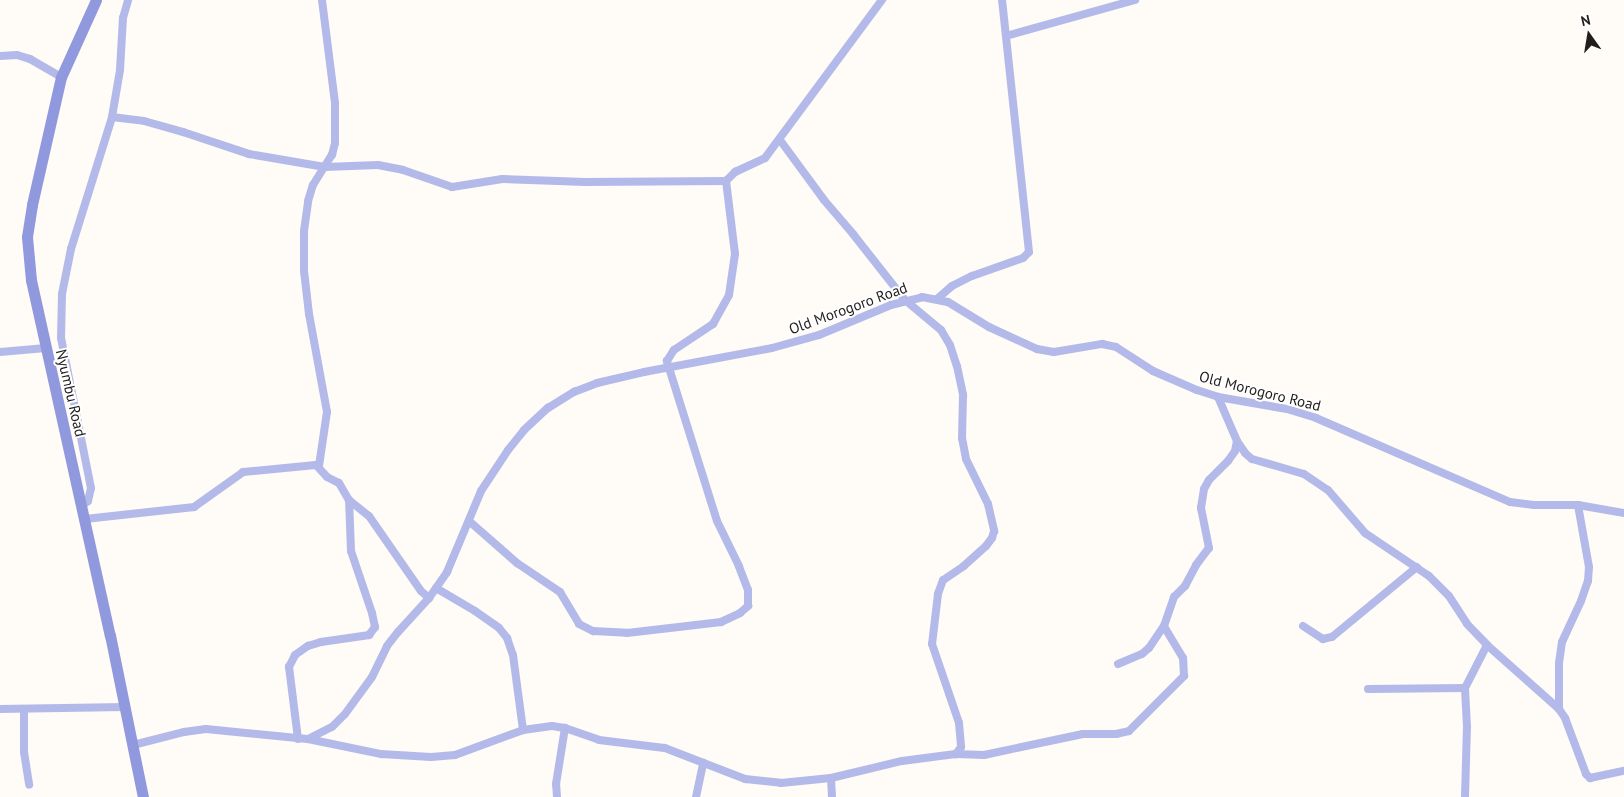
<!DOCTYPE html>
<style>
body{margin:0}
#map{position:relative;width:1624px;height:797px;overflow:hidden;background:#fffbf6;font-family:"PT Sans",sans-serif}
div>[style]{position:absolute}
.street>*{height:8px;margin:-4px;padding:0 4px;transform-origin:4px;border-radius:4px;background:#b3bae9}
.secondary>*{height:11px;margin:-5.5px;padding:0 5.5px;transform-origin:5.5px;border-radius:5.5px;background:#9098de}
span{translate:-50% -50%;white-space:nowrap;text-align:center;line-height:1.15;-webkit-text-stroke:4px #fff;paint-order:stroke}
.street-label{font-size:15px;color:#211f1d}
.north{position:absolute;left:1564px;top:10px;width:50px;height:50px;-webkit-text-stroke:4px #fff;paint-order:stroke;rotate:347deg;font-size:14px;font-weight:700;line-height:20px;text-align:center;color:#211f1d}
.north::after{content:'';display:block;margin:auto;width:18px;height:22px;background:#211f1d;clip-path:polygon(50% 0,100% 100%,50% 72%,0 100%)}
</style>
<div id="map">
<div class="street">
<i style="left:1006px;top:36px;width:134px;rotate:-15.6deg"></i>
<i style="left:0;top:56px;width:17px;rotate:-3deg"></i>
<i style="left:17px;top:55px;width:14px;rotate:17deg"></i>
<i style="left:30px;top:59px;width:36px;rotate:30deg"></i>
<i style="left:112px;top:117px;width:32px;rotate:7deg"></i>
<i style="left:144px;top:121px;width:41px;rotate:15.8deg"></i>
<i style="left:183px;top:132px;width:70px;rotate:18.4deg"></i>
<i style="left:249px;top:154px;width:77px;rotate:9.7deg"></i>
<i style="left:325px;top:167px;width:53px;rotate:-2.2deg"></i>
<i style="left:378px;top:165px;width:25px;rotate:11deg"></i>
<i style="left:403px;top:170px;width:52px;rotate:19.1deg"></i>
<i style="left:452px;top:187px;width:51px;rotate:-9.1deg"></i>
<i style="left:502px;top:179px;width:83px;rotate:2.1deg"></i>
<i style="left:585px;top:182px;width:141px;rotate:-0.4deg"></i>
<i style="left:780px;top:140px;width:74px;rotate:53.7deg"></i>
<i style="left:824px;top:200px;width:45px;rotate:49.5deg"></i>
<i style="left:853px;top:234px;width:84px;rotate:51.8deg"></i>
<i style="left:905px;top:300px;width:47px;rotate:39.8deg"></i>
<i style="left:941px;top:330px;width:17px;rotate:59deg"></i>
<i style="left:950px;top:345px;width:22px;rotate:72deg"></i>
<i style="left:957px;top:366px;width:30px;rotate:78deg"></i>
<i style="left:963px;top:395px;width:43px;rotate:91.3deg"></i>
<i style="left:962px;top:438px;width:21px;rotate:79deg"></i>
<i style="left:966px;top:459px;width:50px;rotate:63.9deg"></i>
<i style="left:988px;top:504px;width:28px;rotate:77deg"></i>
<i style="left:994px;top:531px;width:7px;rotate:106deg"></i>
<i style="left:992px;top:538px;width:10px;rotate:127deg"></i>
<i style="left:986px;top:546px;width:30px;rotate:138deg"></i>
<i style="left:964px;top:566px;width:25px;rotate:146deg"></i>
<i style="left:943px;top:580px;width:15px;rotate:110deg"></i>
<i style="left:938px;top:594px;width:50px;rotate:96.8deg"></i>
<i style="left:932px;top:644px;width:83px;rotate:71.1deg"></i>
<i style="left:959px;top:723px;width:24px;rotate:85deg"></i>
<i style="left:961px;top:747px;width:9px;rotate:126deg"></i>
<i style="left:937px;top:299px;width:20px;rotate:-41deg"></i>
<i style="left:952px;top:286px;width:22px;rotate:-27deg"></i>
<i style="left:972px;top:276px;width:54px;rotate:-19.4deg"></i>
<i style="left:1023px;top:258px;width:8px;rotate:-45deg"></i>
<i style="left:1029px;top:252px;width:253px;rotate:-96.1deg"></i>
<i style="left:0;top:352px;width:46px;rotate:-5deg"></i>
<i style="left:1218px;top:397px;width:48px;rotate:66.6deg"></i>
<i style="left:1237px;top:441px;width:14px;rotate:56deg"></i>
<i style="left:1245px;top:453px;width:9px;rotate:41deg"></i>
<i style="left:1252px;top:459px;width:54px;rotate:16.1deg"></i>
<i style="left:1304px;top:474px;width:29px;rotate:34deg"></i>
<i style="left:1328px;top:490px;width:57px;rotate:49.3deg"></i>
<i style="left:1365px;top:533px;width:77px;rotate:33.9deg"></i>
<i style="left:1429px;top:576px;width:28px;rotate:45deg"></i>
<i style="left:1449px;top:596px;width:33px;rotate:57deg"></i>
<i style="left:1467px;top:624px;width:29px;rotate:46deg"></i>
<i style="left:1487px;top:645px;width:96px;rotate:41.6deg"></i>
<i style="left:1559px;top:709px;width:11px;rotate:56deg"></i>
<i style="left:1565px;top:718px;width:60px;rotate:69.4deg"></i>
<i style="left:1586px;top:774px;width:6px;rotate:45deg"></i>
<i style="left:1590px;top:778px;width:35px;rotate:-12deg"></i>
<i style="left:319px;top:466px;width:55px;rotate:-81.6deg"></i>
<i style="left:327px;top:412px;width:100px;rotate:-100.4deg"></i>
<i style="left:309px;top:314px;width:43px;rotate:-96.6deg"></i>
<i style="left:304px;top:271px;width:40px;rotate:-90deg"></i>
<i style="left:304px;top:231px;width:30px;rotate:-82deg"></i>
<i style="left:308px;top:201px;width:17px;rotate:-73deg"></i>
<i style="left:313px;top:185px;width:36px;rotate:-58deg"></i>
<i style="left:332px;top:155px;width:12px;rotate:-76deg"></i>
<i style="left:335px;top:143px;width:40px;rotate:-90deg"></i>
<i style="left:335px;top:103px;width:104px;rotate:-97.2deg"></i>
<i style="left:81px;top:507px;width:9px;rotate:-41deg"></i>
<i style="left:88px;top:501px;width:13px;rotate:-77deg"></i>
<i style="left:91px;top:488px;width:153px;rotate:-101.3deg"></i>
<i style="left:61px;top:338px;width:44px;rotate:-88.7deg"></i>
<i style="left:62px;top:294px;width:46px;rotate:-78.7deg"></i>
<i style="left:71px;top:249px;width:138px;rotate:-72.7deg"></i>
<i style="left:112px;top:117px;width:48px;rotate:-80.3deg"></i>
<i style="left:120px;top:70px;width:52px;rotate:-86.7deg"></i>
<i style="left:123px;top:18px;width:19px;rotate:-74deg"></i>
<i style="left:85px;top:519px;width:110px;rotate:-6.3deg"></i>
<i style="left:194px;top:507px;width:60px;rotate:-35.5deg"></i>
<i style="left:243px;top:472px;width:73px;rotate:-5.5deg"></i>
<i style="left:316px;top:465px;width:16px;rotate:47deg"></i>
<i style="left:327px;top:477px;width:13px;rotate:27deg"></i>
<i style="left:339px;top:483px;width:20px;rotate:60deg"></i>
<i style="left:349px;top:500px;width:26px;rotate:39deg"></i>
<i style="left:369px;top:516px;width:91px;rotate:55.3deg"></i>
<i style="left:421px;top:591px;width:11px;rotate:41deg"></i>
<i style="left:469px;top:521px;width:64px;rotate:41.2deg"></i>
<i style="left:517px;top:563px;width:52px;rotate:34deg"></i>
<i style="left:560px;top:592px;width:37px;rotate:59deg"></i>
<i style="left:579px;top:624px;width:16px;rotate:27deg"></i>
<i style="left:593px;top:631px;width:34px;rotate:3deg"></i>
<i style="left:627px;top:633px;width:95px;rotate:-6.7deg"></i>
<i style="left:721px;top:622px;width:21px;rotate:-25deg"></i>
<i style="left:740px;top:613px;width:11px;rotate:-41deg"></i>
<i style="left:748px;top:606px;width:16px;rotate:-90deg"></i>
<i style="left:748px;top:590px;width:26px;rotate:-111deg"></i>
<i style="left:739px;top:566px;width:50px;rotate:-116.1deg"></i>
<i style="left:717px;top:521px;width:168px;rotate:-107.4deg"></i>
<i style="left:667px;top:361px;width:13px;rotate:-58deg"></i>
<i style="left:674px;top:350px;width:47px;rotate:-33.7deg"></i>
<i style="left:713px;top:324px;width:33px;rotate:-61deg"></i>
<i style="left:729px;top:295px;width:41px;rotate:-81.7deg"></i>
<i style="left:735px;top:254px;width:74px;rotate:-97deg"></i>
<i style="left:726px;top:181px;width:13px;rotate:-45deg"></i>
<i style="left:735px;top:172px;width:33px;rotate:-25deg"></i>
<i style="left:765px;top:158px;width:197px;rotate:-53.5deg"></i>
<i style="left:436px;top:588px;width:45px;rotate:30.5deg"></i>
<i style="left:475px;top:611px;width:29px;rotate:35deg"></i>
<i style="left:499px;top:628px;width:13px;rotate:51deg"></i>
<i style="left:507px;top:638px;width:18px;rotate:71deg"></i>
<i style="left:513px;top:655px;width:76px;rotate:82.4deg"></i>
<i style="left:1303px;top:626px;width:24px;rotate:33deg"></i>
<i style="left:1323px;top:639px;width:9px;rotate:-13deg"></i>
<i style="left:1332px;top:637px;width:110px;rotate:-39.5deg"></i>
<i style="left:1118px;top:664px;width:26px;rotate:-23deg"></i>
<i style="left:1142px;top:654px;width:9px;rotate:-41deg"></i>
<i style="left:1149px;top:648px;width:27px;rotate:-56deg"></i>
<i style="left:1164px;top:626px;width:31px;rotate:-71deg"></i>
<i style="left:1174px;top:597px;width:16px;rotate:-45deg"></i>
<i style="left:1185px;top:586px;width:24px;rotate:-62deg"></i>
<i style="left:1196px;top:565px;width:21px;rotate:-53deg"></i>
<i style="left:1209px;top:548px;width:41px;rotate:-101.3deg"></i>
<i style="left:1201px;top:508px;width:19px;rotate:-81deg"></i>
<i style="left:1204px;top:489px;width:10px;rotate:-61deg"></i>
<i style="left:1209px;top:480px;width:27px;rotate:-45deg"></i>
<i style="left:1228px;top:461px;width:12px;rotate:-55deg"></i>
<i style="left:1235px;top:451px;width:10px;rotate:-79deg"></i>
<i style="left:1368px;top:689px;width:97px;rotate:-0.6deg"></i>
<i style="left:0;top:709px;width:125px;rotate:-0.9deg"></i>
<i style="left:24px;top:709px;width:43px;rotate:90deg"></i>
<i style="left:24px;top:752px;width:33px;rotate:81deg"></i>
<i style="left:1559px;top:709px;width:46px;rotate:-90deg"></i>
<i style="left:1559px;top:663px;width:21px;rotate:-82deg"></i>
<i style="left:1562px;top:642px;width:45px;rotate:-65.1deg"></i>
<i style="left:1581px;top:601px;width:21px;rotate:-71deg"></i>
<i style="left:1588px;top:581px;width:14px;rotate:-86deg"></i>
<i style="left:1589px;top:567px;width:63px;rotate:-100.1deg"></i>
<i style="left:298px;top:739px;width:73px;rotate:-97.1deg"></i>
<i style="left:289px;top:667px;width:13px;rotate:-63deg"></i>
<i style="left:295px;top:655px;width:16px;rotate:-35deg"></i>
<i style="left:308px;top:646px;width:14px;rotate:-17deg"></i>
<i style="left:321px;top:642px;width:49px;rotate:-8.3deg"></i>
<i style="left:369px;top:635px;width:10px;rotate:-53deg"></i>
<i style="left:375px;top:627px;width:14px;rotate:-102deg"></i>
<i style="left:372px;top:613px;width:65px;rotate:-108.7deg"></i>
<i style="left:351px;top:551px;width:51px;rotate:-92.2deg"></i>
<i style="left:308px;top:739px;width:75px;rotate:11.6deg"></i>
<i style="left:381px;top:754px;width:50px;rotate:3.4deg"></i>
<i style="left:431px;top:757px;width:24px;rotate:-5deg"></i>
<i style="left:455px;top:755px;width:72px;rotate:-20.2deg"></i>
<i style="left:523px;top:730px;width:29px;rotate:-8deg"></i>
<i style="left:552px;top:726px;width:13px;rotate:9deg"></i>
<i style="left:565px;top:728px;width:36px;rotate:19deg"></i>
<i style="left:599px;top:740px;width:66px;rotate:6.9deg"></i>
<i style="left:665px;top:748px;width:86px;rotate:21.2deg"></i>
<i style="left:745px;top:779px;width:36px;rotate:6deg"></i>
<i style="left:781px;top:783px;width:50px;rotate:-5.7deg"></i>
<i style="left:831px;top:778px;width:73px;rotate:-13.5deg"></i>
<i style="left:902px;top:761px;width:54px;rotate:-7.4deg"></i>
<i style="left:956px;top:754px;width:28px;rotate:2deg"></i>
<i style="left:984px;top:755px;width:101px;rotate:-12deg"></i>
<i style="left:1083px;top:734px;width:33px"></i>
<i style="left:1116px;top:734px;width:13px;rotate:-13deg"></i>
<i style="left:1129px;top:731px;width:78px;rotate:-45deg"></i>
<i style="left:1184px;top:676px;width:18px;rotate:-93deg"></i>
<i style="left:1183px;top:658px;width:37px;rotate:-121deg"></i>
<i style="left:133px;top:745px;width:53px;rotate:-14.3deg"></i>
<i style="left:184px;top:732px;width:22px;rotate:-8deg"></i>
<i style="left:206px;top:729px;width:102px;rotate:5.6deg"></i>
<i style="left:308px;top:739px;width:27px;rotate:-27deg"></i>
<i style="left:332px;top:727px;width:18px;rotate:-45deg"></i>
<i style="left:345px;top:714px;width:46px;rotate:-53.9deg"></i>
<i style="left:372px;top:677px;width:34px;rotate:-64deg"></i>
<i style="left:387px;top:646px;width:18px;rotate:-52deg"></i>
<i style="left:398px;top:632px;width:46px;rotate:-47.6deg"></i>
<i style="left:429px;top:598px;width:32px;rotate:-55deg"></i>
<i style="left:447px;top:572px;width:88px;rotate:-67.2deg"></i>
<i style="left:481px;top:491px;width:49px;rotate:-56.6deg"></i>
<i style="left:508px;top:450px;width:26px;rotate:-51deg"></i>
<i style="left:524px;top:430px;width:33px;rotate:-43deg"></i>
<i style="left:548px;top:408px;width:31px;rotate:-32deg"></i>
<i style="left:574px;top:392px;width:25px;rotate:-21deg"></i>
<i style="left:597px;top:383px;width:48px;rotate:-13.2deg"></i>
<i style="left:644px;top:372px;width:130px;rotate:-10.6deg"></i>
<i style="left:772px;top:348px;width:49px;rotate:-15.5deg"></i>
<i style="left:819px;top:335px;width:78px;rotate:-22.6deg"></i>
<i style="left:891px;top:305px;width:32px;rotate:-14deg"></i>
<i style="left:922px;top:297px;width:26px;rotate:11deg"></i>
<i style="left:948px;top:302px;width:48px;rotate:31.4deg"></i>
<i style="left:989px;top:327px;width:53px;rotate:24.6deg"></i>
<i style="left:1037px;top:349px;width:17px;rotate:10deg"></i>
<i style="left:1054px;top:352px;width:49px;rotate:-9.5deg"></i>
<i style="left:1102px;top:344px;width:14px;rotate:12deg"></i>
<i style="left:1116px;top:347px;width:44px;rotate:33deg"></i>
<i style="left:1153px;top:371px;width:48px;rotate:23.4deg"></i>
<i style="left:1197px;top:390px;width:22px;rotate:18deg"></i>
<i style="left:1218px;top:397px;width:70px;rotate:9.9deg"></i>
<i style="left:1287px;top:409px;width:30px;rotate:17deg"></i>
<i style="left:1316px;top:418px;width:211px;rotate:23.4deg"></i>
<i style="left:1510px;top:502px;width:24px;rotate:7deg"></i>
<i style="left:1534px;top:505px;width:44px"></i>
<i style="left:1578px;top:505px;width:47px;rotate:9.9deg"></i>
<i style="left:831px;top:778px;width:19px;rotate:87deg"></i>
<i style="left:557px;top:797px;width:13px;rotate:-94deg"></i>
<i style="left:556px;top:784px;width:57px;rotate:-80.9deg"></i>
<i style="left:696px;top:797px;width:35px;rotate:-78deg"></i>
<i style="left:1465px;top:797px;width:70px;rotate:-88.4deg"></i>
<i style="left:1467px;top:727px;width:39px;rotate:-93deg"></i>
<i style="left:1465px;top:688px;width:48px;rotate:-62.9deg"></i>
</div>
<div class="secondary">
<i style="left:96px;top:0;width:85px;rotate:114.4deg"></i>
<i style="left:61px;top:77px;width:131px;rotate:102.8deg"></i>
<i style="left:32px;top:205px;width:32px;rotate:99deg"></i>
<i style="left:27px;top:237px;width:43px;rotate:84.7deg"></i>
<i style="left:31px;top:280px;width:364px;rotate:77.5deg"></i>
<i style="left:110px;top:635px;width:165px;rotate:78.5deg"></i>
</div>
<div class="street-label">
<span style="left:848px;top:308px;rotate:-20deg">Old Morogoro Road</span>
<span style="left:1260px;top:391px;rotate:14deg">Old Morogoro Road</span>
<span style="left:71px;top:393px;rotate:77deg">Nyumbu Road</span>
</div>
<div class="north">N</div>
</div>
